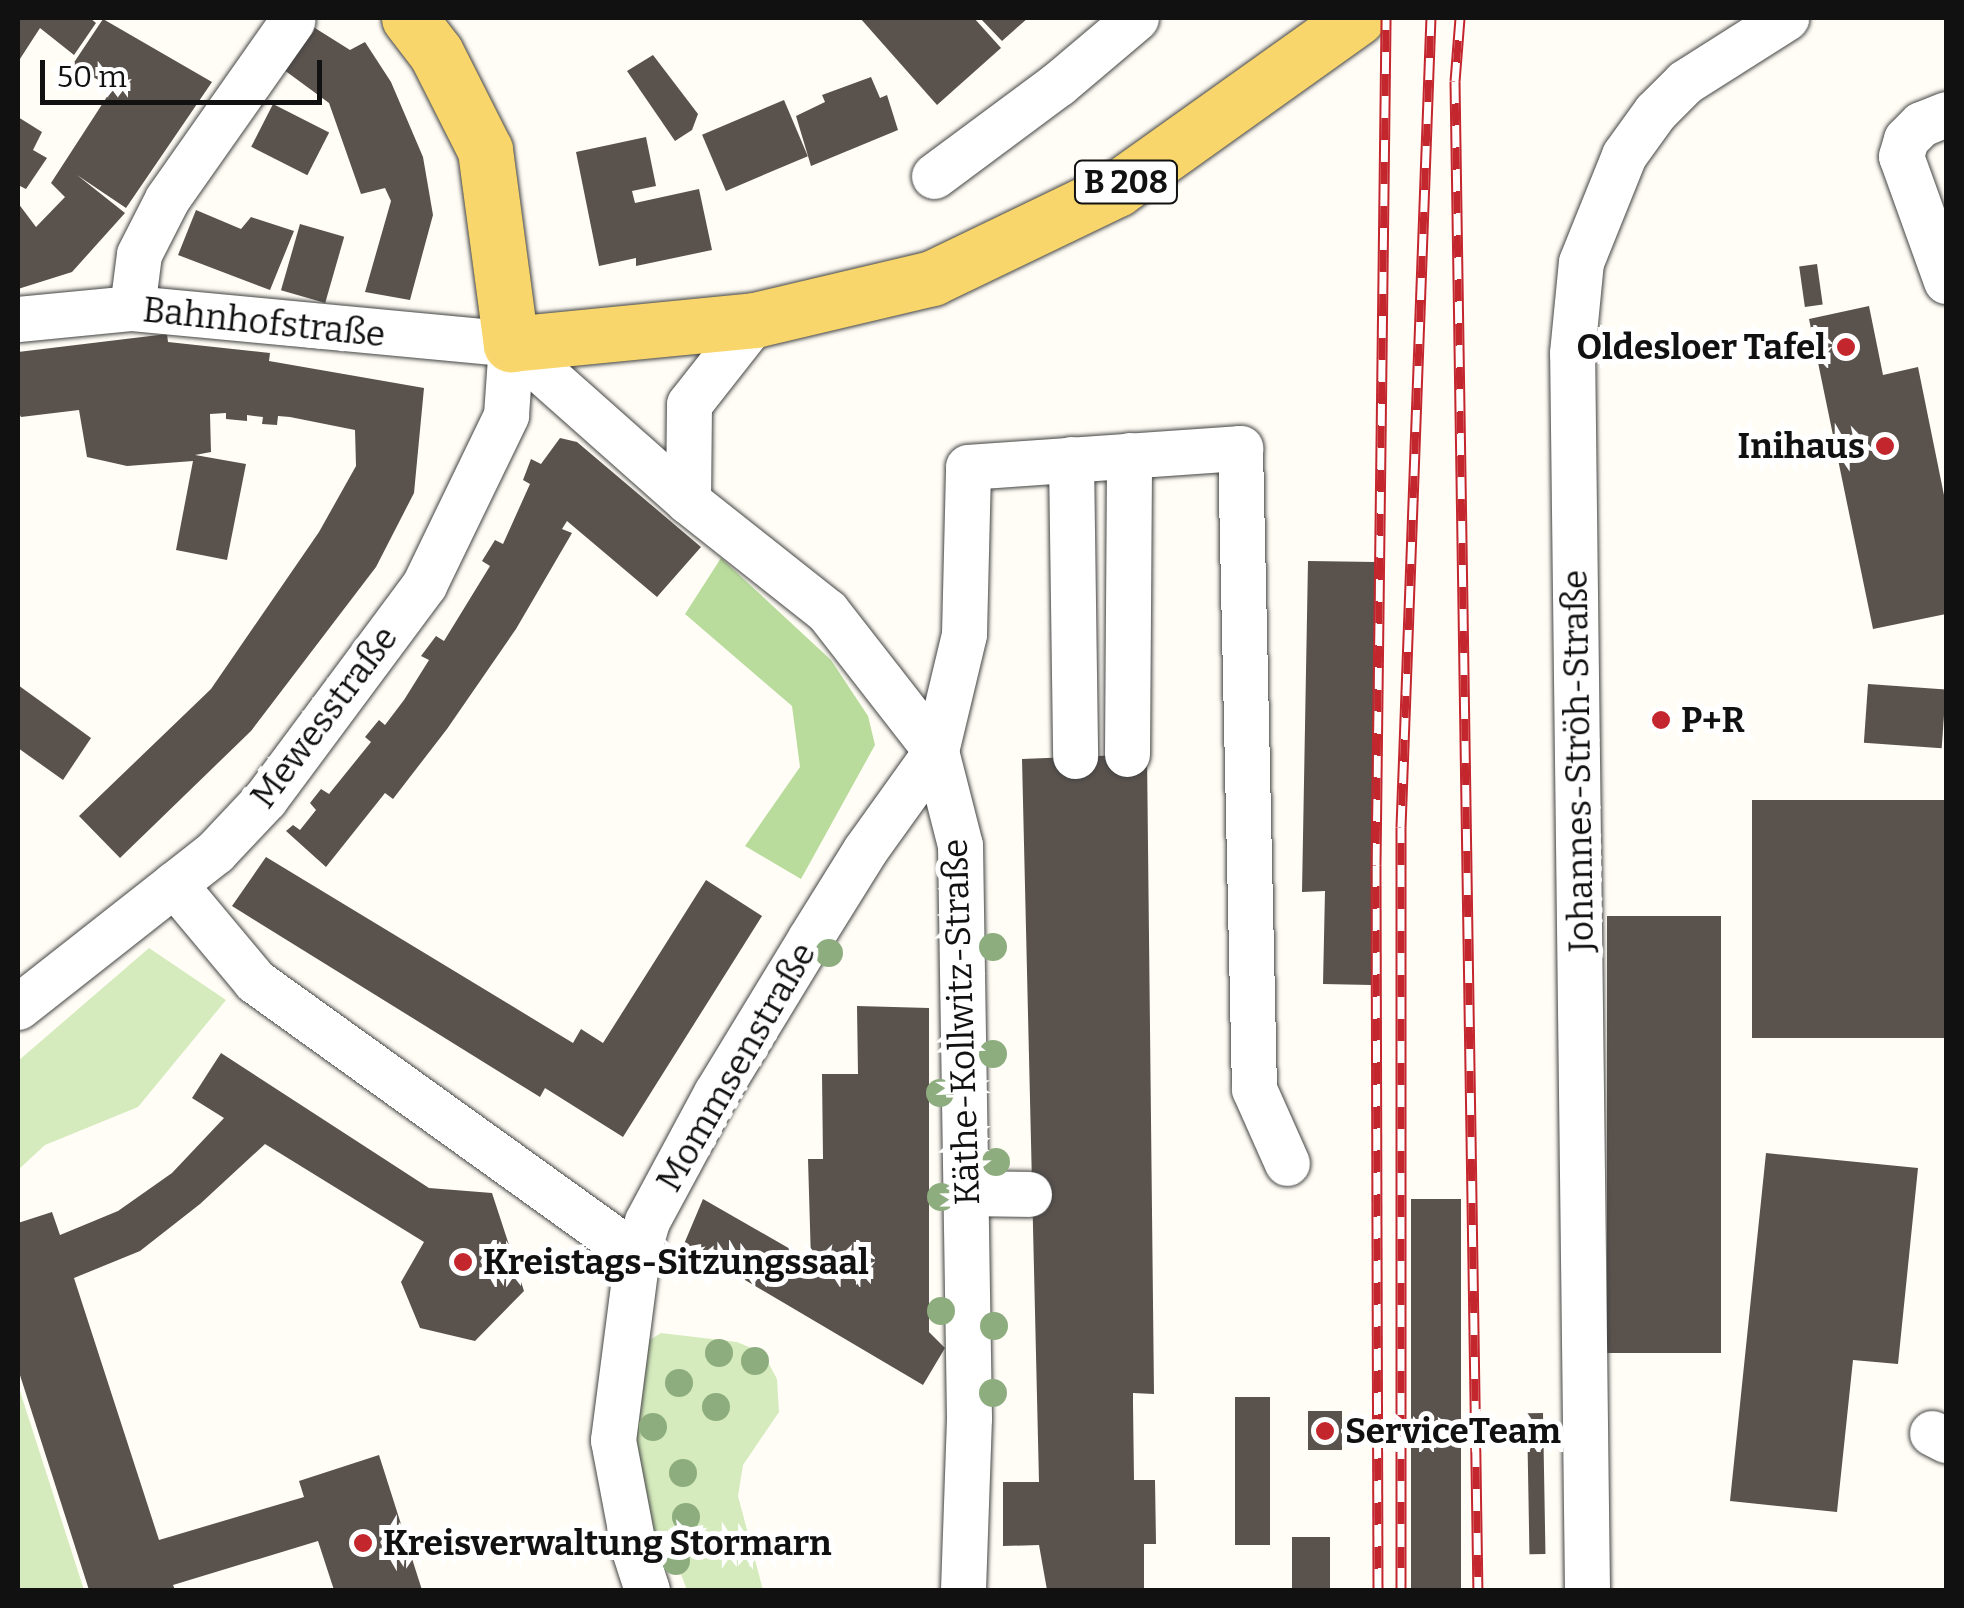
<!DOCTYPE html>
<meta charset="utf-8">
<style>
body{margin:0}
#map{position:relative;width:1964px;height:1608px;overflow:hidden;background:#fffdf5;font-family:Bitter,serif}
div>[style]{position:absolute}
.green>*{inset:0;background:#d5ebbd}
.forest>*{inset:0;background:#b9dc9c}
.building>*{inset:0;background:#5a524d;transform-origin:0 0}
.roads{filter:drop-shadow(0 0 2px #444) drop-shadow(0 0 2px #444)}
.minor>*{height:45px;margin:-22.5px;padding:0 22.5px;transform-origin:22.5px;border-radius:22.5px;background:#fff}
.major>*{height:55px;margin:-27.5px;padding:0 27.5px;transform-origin:27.5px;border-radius:27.5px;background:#f9d66b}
.rail>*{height:11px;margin-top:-5.5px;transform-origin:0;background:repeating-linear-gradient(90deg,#fff 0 22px,#c4262e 0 44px);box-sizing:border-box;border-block:2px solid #c4262e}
.trees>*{width:28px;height:28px;margin:-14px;border-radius:50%;background:#8dad7f}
.dots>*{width:28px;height:28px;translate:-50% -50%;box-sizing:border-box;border:5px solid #fff;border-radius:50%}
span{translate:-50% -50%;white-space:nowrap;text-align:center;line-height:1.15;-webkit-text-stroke:10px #fff;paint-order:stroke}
.shield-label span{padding:2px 8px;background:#fff;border:2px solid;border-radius:8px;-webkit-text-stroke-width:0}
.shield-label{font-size:32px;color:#111;font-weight:700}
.street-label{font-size:35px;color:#111}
.poi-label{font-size:35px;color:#111;font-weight:700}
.right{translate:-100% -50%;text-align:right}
.left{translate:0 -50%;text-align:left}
.frame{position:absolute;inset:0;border:20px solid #111;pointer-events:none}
.scale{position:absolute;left:40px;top:60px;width:282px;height:45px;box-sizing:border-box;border:5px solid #111;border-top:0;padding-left:12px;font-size:30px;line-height:35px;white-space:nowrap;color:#111;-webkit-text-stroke:8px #fff;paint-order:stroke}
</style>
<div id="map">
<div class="green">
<i style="clip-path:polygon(149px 948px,226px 1000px,138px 1107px,45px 1145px,18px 1170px,18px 1061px)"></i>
<i style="clip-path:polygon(661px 1333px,737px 1342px,763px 1353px,777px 1379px,779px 1412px,743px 1465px,738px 1496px,763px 1590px,687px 1590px,668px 1541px,648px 1542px,633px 1438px,643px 1344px)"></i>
<i style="clip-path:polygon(18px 1385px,84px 1590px,18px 1590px)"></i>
</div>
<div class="forest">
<i style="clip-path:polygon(721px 558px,831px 660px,868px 716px,875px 745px,801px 879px,745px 846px,800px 767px,792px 706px,685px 614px)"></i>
</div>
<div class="building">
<i style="clip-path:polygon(18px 18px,90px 18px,96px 23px,74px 55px,40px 28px,18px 62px)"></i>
<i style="clip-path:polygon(860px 18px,974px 18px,1001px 48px,937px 105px)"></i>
<i style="clip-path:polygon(980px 18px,1028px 18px,1002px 41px)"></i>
<i style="clip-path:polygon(103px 19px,212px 82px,126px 208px,77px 175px,125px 213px,72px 272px,18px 289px,18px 203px,36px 227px,65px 197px,51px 183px,112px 89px,73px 64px)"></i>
<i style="clip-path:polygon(307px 23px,350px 50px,365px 42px,391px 82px,423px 157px,433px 215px,410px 300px,365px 292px,391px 201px,385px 188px,361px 194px,329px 103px,276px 64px)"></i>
<i style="clip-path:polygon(653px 55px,698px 114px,692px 130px,675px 141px,627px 71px)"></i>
<i style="clip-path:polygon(871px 77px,880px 98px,887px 95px,898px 130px,811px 166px,796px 116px,825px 102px,822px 95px)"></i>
<i style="left:784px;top:100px;width:61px;height:89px;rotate:67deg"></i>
<i style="left:273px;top:104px;width:63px;height:48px;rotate:27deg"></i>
<i style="clip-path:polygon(18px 117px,42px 132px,33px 150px,47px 158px,26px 189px,18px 185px)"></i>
<i style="clip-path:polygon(646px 137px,656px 186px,632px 191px,635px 203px,699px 189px,712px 250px,636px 266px,636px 258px,599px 266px,576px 152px)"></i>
<i style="clip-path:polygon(196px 210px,241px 229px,251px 217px,294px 231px,270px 290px,178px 255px)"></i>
<i style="left:300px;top:224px;width:46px;height:69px;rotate:16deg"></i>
<i style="left:1817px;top:264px;width:41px;height:18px;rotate:82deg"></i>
<i style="clip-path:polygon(1869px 306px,1883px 375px,1918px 367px,1946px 505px,1946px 614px,1873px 629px,1809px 319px)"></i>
<i style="clip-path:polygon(167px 334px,168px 342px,270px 353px,269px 361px,424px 388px,414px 493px,376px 567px,251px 731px,120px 858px,79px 816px,211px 689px,319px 532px,356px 466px,355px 430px,290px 417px,278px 416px,277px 425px,262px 424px,263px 417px,247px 415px,247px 421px,226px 419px,226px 413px,210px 414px,211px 452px,195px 455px,246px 464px,227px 560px,176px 550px,193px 461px,127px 466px,87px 457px,79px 410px,21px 417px,18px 411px,18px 352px)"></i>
<i style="clip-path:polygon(560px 438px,577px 442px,701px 547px,657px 597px,567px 521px,562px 529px,572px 533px,516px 629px,447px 729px,393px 799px,385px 793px,326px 867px,286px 831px,293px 825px,300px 830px,316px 810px,310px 803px,321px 789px,329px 794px,371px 742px,365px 737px,379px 720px,385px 725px,404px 700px,429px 660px,421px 656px,436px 636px,444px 641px,490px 566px,482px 561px,495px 540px,503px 544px,530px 484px,523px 480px,531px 459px,541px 464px)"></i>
<i style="clip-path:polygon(1308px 561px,1376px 562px,1372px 985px,1323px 984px,1325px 891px,1302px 892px)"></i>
<i style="left:1868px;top:684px;width:78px;height:59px;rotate:4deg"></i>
<i style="clip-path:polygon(18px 685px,91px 738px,63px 780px,18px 748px)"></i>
<i style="clip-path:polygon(1147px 754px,1154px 1394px,1133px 1393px,1133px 1403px,1134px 1480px,1155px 1480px,1156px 1544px,1144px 1544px,1144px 1590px,1047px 1590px,1039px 1545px,1003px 1546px,1003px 1482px,1039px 1482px,1022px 759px)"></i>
<i style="left:1752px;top:800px;width:194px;height:238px"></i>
<i style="clip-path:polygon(266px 857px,573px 1043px,581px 1029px,603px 1043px,706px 880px,762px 916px,623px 1137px,545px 1088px,540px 1097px,232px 906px)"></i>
<i style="left:1721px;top:916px;width:437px;height:114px;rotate:90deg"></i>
<i style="clip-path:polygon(857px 1006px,929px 1008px,929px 1332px,945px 1348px,923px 1385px,684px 1244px,703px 1199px,811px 1261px,808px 1159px,823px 1159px,822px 1074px,858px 1074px)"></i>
<i style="clip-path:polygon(221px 1053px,429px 1188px,492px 1193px,524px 1291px,475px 1341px,420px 1328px,401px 1282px,424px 1242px,265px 1144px,200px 1204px,140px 1251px,74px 1278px,159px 1540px,304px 1497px,299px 1481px,379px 1455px,422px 1590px,334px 1590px,318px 1541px,173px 1585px,175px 1590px,89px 1590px,18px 1369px,18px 1223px,52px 1212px,60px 1235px,118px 1211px,172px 1173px,224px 1118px,192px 1098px)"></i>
<i style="clip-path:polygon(1766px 1153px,1918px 1168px,1898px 1364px,1853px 1360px,1837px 1512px,1730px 1501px)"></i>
<i style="left:1411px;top:1199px;width:50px;height:391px"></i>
<i style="left:1235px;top:1397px;width:35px;height:148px"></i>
<i style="left:1342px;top:1411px;width:39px;height:34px;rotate:90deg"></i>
<i style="left:1543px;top:1413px;width:141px;height:16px;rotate:89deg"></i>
<i style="left:1330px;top:1537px;width:53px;height:38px;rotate:90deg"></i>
</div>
<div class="roads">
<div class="minor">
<i style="left:1946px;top:114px;width:27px;rotate:158deg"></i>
<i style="left:1921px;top:124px;width:21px;rotate:135deg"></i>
<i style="left:1906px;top:139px;width:18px;rotate:106deg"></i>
<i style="left:1901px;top:156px;width:133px;rotate:70.2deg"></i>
<i style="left:934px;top:176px;width:154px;rotate:-36.6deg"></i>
<i style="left:1058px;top:84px;width:102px;rotate:-40.2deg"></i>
<i style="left:132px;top:308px;width:54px;rotate:-82.6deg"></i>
<i style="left:139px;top:254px;width:62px;rotate:-63deg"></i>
<i style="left:167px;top:199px;width:218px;rotate:-54.9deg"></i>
<i style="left:18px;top:319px;width:115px;rotate:-5.5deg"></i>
<i style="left:132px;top:308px;width:381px;rotate:5.4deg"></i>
<i style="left:511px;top:344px;width:237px;rotate:41.6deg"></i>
<i style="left:688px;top:501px;width:177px;rotate:38.4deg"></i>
<i style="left:827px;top:611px;width:177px;rotate:52.1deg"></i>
<i style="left:936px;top:751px;width:97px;rotate:75.7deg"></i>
<i style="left:960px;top:845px;width:573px;rotate:89.1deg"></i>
<i style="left:969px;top:1418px;width:172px;rotate:92deg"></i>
<i style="left:1071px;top:459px;width:297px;rotate:89.2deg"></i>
<i style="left:688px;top:501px;width:97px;rotate:-89.4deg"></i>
<i style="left:689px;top:404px;width:107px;rotate:-51.8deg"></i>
<i style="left:1127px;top:754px;width:299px;rotate:-89.6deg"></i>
<i style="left:174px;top:884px;width:126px;rotate:50.1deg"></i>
<i style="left:255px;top:981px;width:471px;rotate:35.7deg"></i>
<i style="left:18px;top:1007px;width:251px;rotate:-38.2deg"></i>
<i style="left:215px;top:852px;width:73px;rotate:-46.7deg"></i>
<i style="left:265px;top:799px;width:267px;rotate:-53.4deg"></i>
<i style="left:424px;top:585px;width:189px;rotate:-64.2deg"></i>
<i style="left:506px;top:415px;width:71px;rotate:-86deg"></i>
<i style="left:967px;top:1193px;width:62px;rotate:0.9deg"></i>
<i style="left:1932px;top:1433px;width:16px;rotate:27deg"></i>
<i style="left:647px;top:1590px;width:42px;rotate:-108deg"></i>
<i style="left:634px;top:1550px;width:112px;rotate:-100.8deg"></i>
<i style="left:613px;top:1440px;width:186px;rotate:-82.6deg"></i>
<i style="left:637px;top:1256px;width:36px;rotate:-74deg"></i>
<i style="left:647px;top:1221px;width:145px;rotate:-61.7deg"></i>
<i style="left:716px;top:1093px;width:179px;rotate:-58.7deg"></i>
<i style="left:809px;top:940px;width:106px;rotate:-58.1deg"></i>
<i style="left:865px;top:850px;width:122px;rotate:-54.4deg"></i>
<i style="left:936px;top:751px;width:120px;rotate:-76.5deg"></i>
<i style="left:964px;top:634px;width:167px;rotate:-88.6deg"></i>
<i style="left:968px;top:467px;width:273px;rotate:-4deg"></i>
<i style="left:1240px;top:448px;width:641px;rotate:88.75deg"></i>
<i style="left:1254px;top:1089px;width:81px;rotate:66deg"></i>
<i style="left:1587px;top:1590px;width:1237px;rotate:-90.69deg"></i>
<i style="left:1572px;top:353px;width:91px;rotate:-84.4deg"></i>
<i style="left:1581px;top:262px;width:115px;rotate:-68.1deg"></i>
<i style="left:1624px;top:155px;width:53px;rotate:-54.2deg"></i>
<i style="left:1655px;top:112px;width:42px;rotate:-45deg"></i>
<i style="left:1685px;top:82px;width:120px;rotate:-32.4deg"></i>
</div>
<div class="major">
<i style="left:409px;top:18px;width:44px;rotate:52.4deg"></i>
<i style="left:436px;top:53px;width:109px;rotate:63.2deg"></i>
<i style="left:485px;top:150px;width:196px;rotate:82.4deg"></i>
<i style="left:511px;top:344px;width:245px;rotate:-5.6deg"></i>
<i style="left:755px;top:320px;width:182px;rotate:-13.3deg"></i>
<i style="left:932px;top:278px;width:205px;rotate:-25.7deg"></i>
<i style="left:1117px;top:189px;width:295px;rotate:-35.5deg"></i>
</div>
</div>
<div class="rail">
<i style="left:1460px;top:18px;width:63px;rotate:94.5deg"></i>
<i style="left:1455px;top:81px;width:1509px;rotate:89.13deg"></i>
<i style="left:1378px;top:1590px;width:725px;rotate:-90.16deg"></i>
<i style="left:1376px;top:865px;width:847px;rotate:-89.32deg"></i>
<i style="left:1401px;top:1590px;width:763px;rotate:-90deg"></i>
<i style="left:1401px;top:827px;width:810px;rotate:-87.88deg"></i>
</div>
<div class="trees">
<i style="left:993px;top:947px"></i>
<i style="left:829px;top:953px"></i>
<i style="left:993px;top:1054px"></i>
<i style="left:940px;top:1093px"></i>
<i style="left:996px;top:1162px"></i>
<i style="left:941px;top:1197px"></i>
<i style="left:941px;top:1311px"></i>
<i style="left:994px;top:1326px"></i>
<i style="left:719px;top:1353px"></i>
<i style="left:755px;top:1361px"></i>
<i style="left:679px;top:1383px"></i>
<i style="left:993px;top:1393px"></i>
<i style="left:716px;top:1407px"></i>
<i style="left:653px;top:1427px"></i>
<i style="left:683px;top:1473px"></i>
<i style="left:686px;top:1517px"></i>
<i style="left:676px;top:1561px"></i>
</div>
<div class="dots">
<i style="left:1846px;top:347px;background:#c4262e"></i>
<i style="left:1885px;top:446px;background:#c4262e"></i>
<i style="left:1661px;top:720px;background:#c4262e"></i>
<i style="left:463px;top:1262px;background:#c4262e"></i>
<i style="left:1325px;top:1431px;background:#c4262e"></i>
<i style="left:363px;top:1543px;background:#c4262e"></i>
</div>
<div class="shield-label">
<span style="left:1126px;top:182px">B 208</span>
</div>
<div class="street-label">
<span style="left:264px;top:322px;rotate:6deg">Bahnhofstraße</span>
<span style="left:324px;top:717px;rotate:-53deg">Mewesstraße</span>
<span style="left:1578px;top:761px;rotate:-91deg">Johannes-Ströh-Straße</span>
<span style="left:961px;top:1022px;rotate:-92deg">Käthe-Kollwitz-Straße</span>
<span style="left:736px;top:1067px;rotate:-60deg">Mommsenstraße</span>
</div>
<div class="poi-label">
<span class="right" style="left:1826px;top:347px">Oldesloer Tafel</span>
<span class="right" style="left:1865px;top:446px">Inihaus</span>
<span class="left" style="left:1681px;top:720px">P+R</span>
<span class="left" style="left:483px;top:1262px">Kreistags-Sitzungssaal</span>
<span class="left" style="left:1345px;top:1431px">ServiceTeam</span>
<span class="left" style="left:383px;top:1543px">Kreisverwaltung Stormarn</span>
</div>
<div class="frame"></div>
<div class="scale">50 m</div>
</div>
